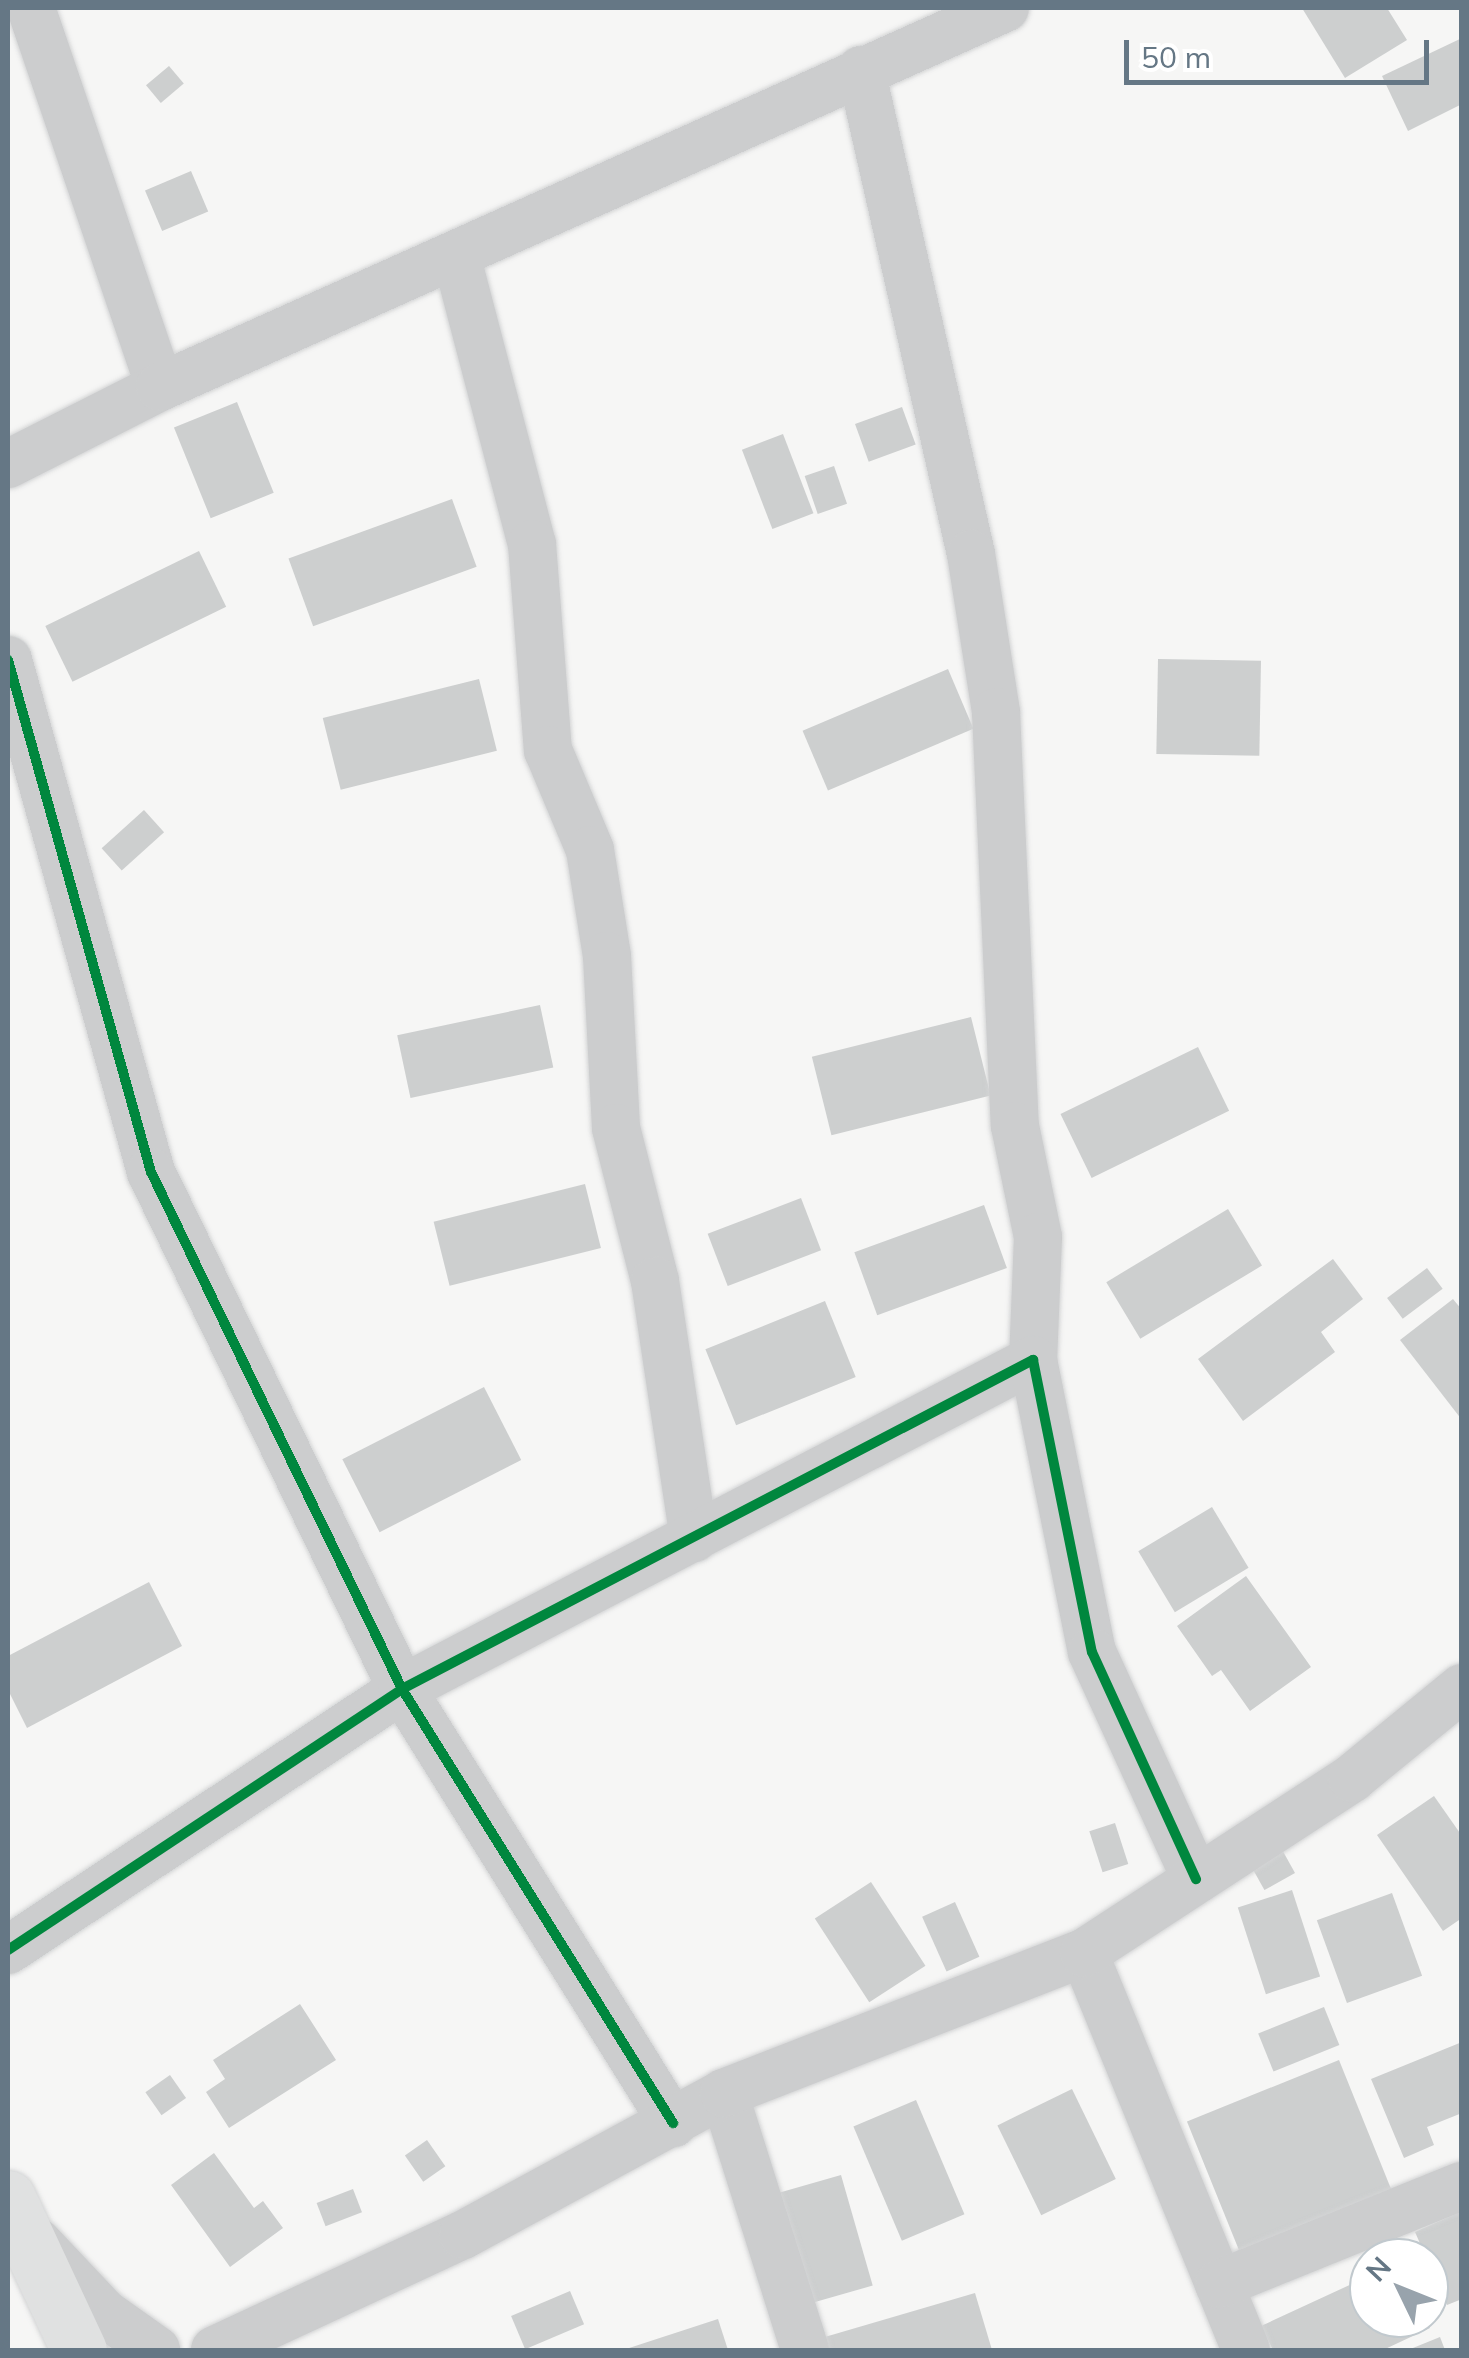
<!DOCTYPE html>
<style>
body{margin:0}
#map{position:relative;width:1469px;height:2358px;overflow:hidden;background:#f6f6f5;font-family:Mulish,sans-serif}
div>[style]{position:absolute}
.building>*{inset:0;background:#cdcfcf;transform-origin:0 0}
.roads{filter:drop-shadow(0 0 2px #d3d4d5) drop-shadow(0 0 2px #d3d4d5)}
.minor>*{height:48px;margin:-24px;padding:0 24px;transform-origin:24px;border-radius:24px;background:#cccdce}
.highway>*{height:55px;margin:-27.5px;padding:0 27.5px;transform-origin:27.5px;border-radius:27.5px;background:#e0e1e1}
.cycleway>*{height:10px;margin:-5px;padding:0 5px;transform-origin:5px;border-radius:5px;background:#00873e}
span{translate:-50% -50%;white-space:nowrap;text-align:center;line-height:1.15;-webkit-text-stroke:10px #fff;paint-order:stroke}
.frame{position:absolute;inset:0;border:10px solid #657785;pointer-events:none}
.north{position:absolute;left:1349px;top:2238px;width:100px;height:100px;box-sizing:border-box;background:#fff;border:2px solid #c1c9ce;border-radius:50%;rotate:313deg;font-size:28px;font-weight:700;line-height:40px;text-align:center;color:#657785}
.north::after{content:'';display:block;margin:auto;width:35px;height:45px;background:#98a3ac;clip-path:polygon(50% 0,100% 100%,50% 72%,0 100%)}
.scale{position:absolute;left:1124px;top:40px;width:305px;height:45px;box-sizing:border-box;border:5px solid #657785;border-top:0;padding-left:12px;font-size:30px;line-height:35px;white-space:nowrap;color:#657785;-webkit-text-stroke:8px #fff;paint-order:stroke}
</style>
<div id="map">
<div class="building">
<i style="clip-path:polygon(1302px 8px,1387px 8px,1407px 40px,1345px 78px)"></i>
<i style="clip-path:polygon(1462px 38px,1462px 104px,1408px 131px,1382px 76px)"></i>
<i style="left:169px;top:66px;width:23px;height:30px;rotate:50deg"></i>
<i style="left:191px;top:171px;width:44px;height:50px;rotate:67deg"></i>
<i style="left:237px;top:402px;width:98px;height:68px;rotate:68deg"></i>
<i style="left:902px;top:407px;width:40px;height:50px;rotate:70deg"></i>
<i style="left:783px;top:434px;width:85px;height:44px;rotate:69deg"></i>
<i style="left:834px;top:466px;width:40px;height:31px;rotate:71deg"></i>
<i style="left:452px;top:499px;width:72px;height:174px;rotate:70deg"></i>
<i style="left:199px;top:551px;width:62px;height:171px;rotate:64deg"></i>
<i style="left:1158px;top:659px;width:103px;height:95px;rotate:1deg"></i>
<i style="left:948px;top:669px;width:65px;height:158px;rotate:67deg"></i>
<i style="left:479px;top:679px;width:74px;height:161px;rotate:76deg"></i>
<i style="left:144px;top:810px;width:30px;height:57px;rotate:48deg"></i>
<i style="left:540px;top:1005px;width:64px;height:146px;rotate:78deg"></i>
<i style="left:971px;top:1017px;width:81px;height:164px;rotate:76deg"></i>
<i style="left:1198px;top:1047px;width:71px;height:153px;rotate:64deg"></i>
<i style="left:585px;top:1184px;width:66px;height:156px;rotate:76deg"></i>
<i style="left:801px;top:1198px;width:56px;height:100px;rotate:69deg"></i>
<i style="left:984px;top:1205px;width:67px;height:138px;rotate:70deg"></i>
<i style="left:1228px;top:1209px;width:66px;height:142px;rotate:59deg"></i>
<i style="clip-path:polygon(1333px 1259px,1363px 1299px,1321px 1332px,1335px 1352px,1243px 1421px,1198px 1359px)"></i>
<i style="left:1427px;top:1268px;width:26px;height:50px;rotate:53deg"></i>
<i style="clip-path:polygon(1453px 1299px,1462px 1310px,1462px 1420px,1400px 1340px)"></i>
<i style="left:825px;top:1301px;width:82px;height:129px;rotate:68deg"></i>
<i style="left:484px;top:1387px;width:82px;height:159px;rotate:63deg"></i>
<i style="left:1212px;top:1507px;width:71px;height:86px;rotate:59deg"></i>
<i style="clip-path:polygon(1246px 1576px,1311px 1667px,1250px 1711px,1221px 1670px,1212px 1676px,1177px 1626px)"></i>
<i style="clip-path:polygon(149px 1582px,182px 1646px,27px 1728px,8px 1690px,8px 1656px)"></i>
<i style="clip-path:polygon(1434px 1796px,1462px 1836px,1462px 1918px,1443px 1931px,1377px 1835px)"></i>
<i style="left:1115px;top:1823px;width:43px;height:27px;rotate:72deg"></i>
<i style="left:1280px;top:1846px;width:31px;height:35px;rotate:61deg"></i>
<i style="left:871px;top:1882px;width:100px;height:67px;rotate:57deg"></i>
<i style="left:1292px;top:1890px;width:91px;height:57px;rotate:72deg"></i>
<i style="left:1392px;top:1893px;width:88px;height:80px;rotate:70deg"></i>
<i style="left:955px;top:1902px;width:60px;height:36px;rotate:66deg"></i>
<i style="clip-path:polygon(300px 2004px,336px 2060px,229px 2128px,206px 2092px,225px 2079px,213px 2060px)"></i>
<i style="left:1324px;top:2007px;width:41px;height:71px;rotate:68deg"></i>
<i style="clip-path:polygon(1462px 2042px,1462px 2113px,1427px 2127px,1434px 2145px,1404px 2158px,1371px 2079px)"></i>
<i style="left:1339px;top:2060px;width:139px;height:164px;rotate:68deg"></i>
<i style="left:170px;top:2075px;width:28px;height:30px;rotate:55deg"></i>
<i style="left:1072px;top:2089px;width:100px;height:83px;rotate:64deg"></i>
<i style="left:916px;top:2100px;width:124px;height:68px;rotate:67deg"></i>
<i style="left:427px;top:2140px;width:32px;height:27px;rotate:55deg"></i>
<i style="clip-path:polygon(214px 2153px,254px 2208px,263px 2201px,283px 2228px,230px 2267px,171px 2185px)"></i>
<i style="left:841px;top:2175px;width:115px;height:69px;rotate:74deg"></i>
<i style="left:353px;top:2189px;width:25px;height:39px;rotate:69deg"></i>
<i style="clip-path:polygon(1462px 2211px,1462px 2299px,1447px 2305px,1415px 2232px)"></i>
<i style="clip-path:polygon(1369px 2276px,1369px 2318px,1425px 2318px,1430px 2328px,1383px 2350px,1273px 2350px,1261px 2326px)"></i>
<i style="left:570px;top:2291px;width:36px;height:64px;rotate:67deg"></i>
<i style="clip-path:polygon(975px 2293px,992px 2350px,822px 2350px,818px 2339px)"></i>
<i style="clip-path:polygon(718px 2319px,728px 2350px,623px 2350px)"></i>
<i style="clip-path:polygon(1440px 2337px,1445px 2350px,1408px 2350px)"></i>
</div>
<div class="roads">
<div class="minor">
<i style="left:31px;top:8px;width:400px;rotate:71.2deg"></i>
<i style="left:861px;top:70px;width:496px;rotate:77.2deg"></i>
<i style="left:971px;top:554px;width:160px;rotate:81deg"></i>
<i style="left:996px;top:712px;width:414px;rotate:87.4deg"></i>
<i style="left:1015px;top:1126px;width:113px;rotate:78.3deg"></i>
<i style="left:1038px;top:1237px;width:123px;rotate:92.3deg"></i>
<i style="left:456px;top:255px;width:299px;rotate:75.3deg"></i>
<i style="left:532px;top:544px;width:207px;rotate:85.6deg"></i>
<i style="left:548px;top:750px;width:108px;rotate:67.2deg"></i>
<i style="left:590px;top:850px;width:107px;rotate:80.9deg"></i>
<i style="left:607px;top:956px;width:172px;rotate:87deg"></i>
<i style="left:616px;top:1128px;width:158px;rotate:75.7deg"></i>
<i style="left:655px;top:1281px;width:260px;rotate:81.4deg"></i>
<i style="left:8px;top:464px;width:170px;rotate:-26.9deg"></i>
<i style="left:160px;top:387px;width:926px;rotate:-24.16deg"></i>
<i style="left:8px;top:660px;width:532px;rotate:74.4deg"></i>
<i style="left:151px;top:1172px;width:575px;rotate:64.1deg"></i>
<i style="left:402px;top:1689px;width:512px;rotate:58.02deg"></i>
<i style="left:8px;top:1950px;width:473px;rotate:-33.5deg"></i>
<i style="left:402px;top:1689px;width:712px;rotate:-27.54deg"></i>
<i style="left:1033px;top:1360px;width:298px;rotate:78.6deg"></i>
<i style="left:1092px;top:1652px;width:250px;rotate:65.4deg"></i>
<i style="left:1084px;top:1953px;width:429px;rotate:67.8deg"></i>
<i style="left:724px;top:2093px;width:269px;rotate:72.5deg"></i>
<i style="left:37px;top:2242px;width:98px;rotate:46.7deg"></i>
<i style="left:104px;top:2313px;width:64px;rotate:35.4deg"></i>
<i style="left:1219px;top:2284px;width:262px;rotate:-22deg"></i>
<i style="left:215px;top:2350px;width:273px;rotate:-24.9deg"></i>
<i style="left:463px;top:2235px;width:297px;rotate:-28.5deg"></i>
<i style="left:724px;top:2093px;width:386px;rotate:-21.3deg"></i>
<i style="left:1084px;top:1953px;width:320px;rotate:-33.1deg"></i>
<i style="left:1352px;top:1778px;width:142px;rotate:-39.3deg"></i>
</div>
<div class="highway">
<i style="left:8px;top:2198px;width:168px;rotate:65deg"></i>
</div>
</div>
<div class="cycleway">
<i style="left:8px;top:660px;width:532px;rotate:74.4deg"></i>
<i style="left:151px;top:1172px;width:575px;rotate:64.1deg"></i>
<i style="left:402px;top:1689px;width:512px;rotate:58.02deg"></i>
<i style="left:8px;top:1950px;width:473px;rotate:-33.5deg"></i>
<i style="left:402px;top:1689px;width:712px;rotate:-27.54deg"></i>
<i style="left:1033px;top:1360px;width:298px;rotate:78.6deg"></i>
<i style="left:1092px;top:1652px;width:250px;rotate:65.4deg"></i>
</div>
<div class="frame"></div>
<div class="north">N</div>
<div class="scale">50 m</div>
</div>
